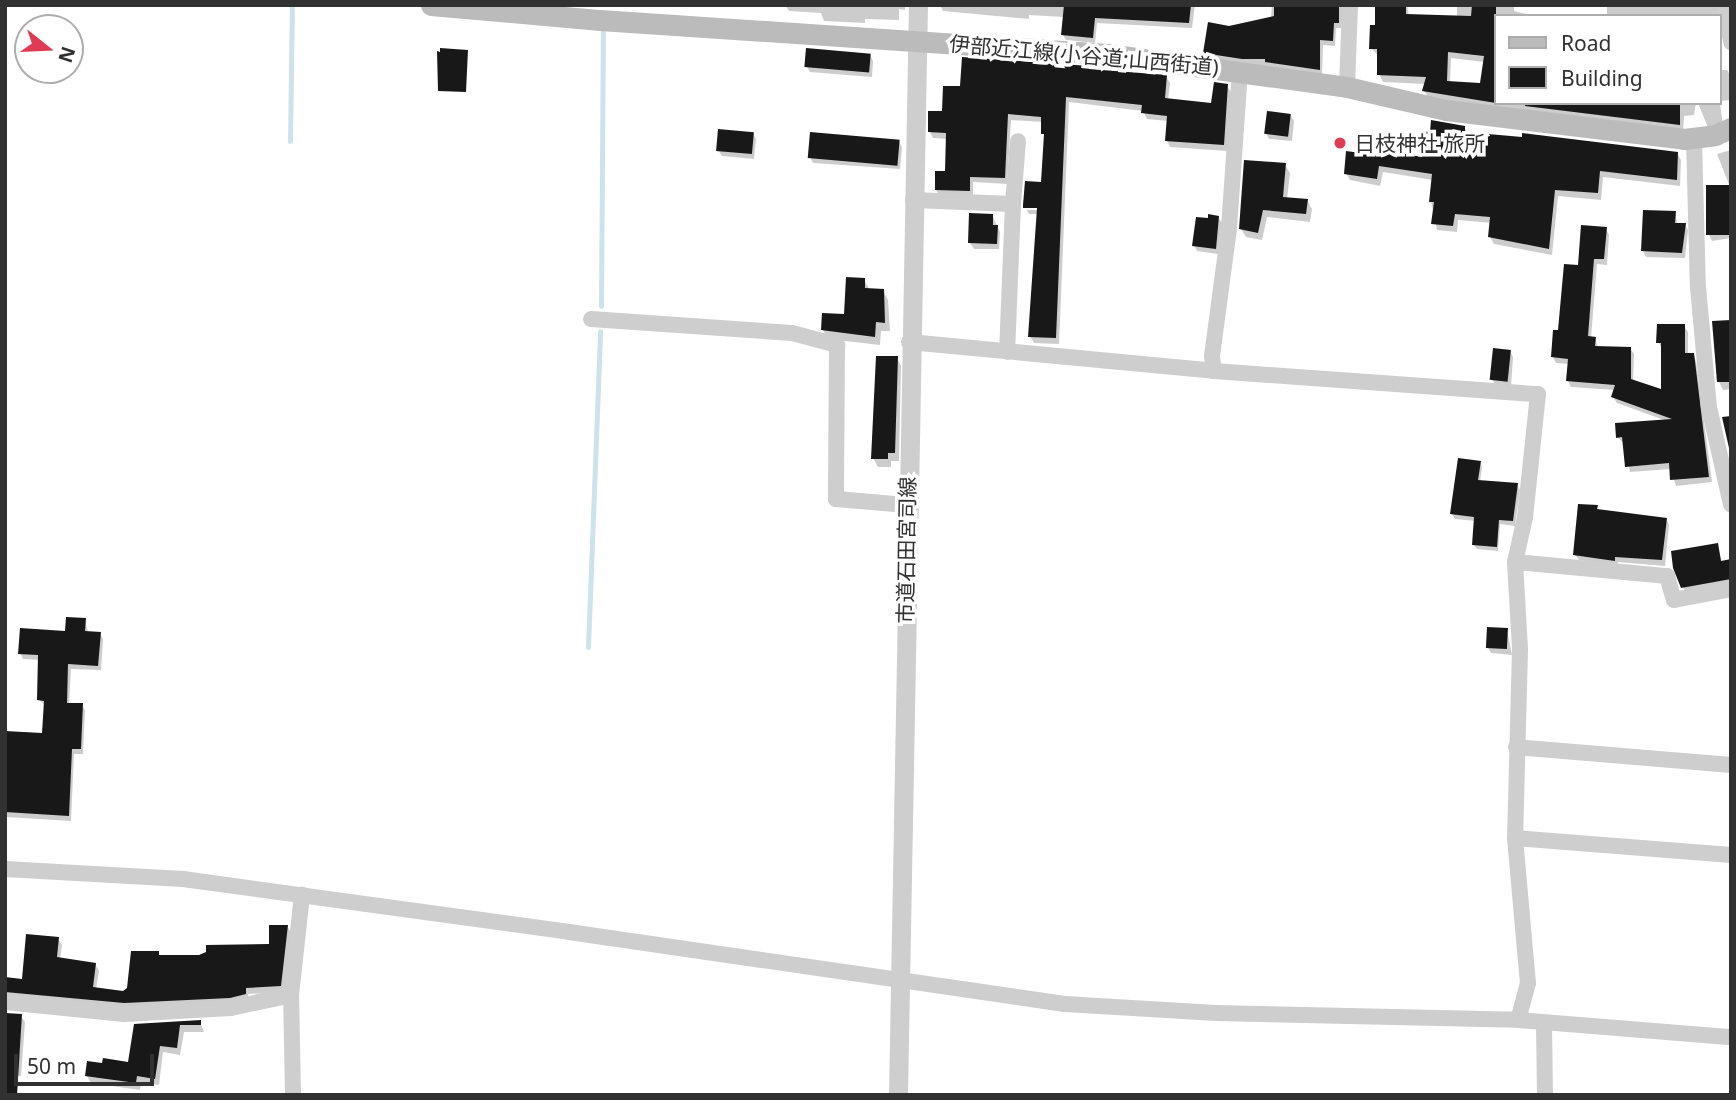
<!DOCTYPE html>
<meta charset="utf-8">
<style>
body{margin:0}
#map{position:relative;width:1736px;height:1100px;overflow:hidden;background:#fff;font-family:"Noto Sans","Noto Sans JP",sans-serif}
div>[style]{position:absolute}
.shadow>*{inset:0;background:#0003;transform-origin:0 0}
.stream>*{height:5px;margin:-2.5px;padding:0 2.5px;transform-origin:2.5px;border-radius:2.5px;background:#cde3ec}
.building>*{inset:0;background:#181818;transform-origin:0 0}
.minor>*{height:16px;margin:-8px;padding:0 8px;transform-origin:8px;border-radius:8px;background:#cecece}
.tertiary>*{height:19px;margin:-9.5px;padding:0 9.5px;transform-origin:9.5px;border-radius:9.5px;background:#cecece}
.secondary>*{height:21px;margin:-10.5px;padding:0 10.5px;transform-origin:10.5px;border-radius:10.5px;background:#bbb}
.dots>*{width:19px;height:19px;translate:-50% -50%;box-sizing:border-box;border:4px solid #fff;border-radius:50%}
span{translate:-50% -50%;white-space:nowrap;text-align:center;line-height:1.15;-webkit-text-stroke:7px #fff;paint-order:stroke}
.street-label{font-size:21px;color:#313131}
.poi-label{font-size:21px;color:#313131}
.left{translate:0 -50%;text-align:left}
.frame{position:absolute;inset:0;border:7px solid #313131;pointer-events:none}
.legend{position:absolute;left:1494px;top:14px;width:228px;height:91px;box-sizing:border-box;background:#fff;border:2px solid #adadad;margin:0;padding:9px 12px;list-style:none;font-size:21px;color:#313131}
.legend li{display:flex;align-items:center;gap:14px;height:35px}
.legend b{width:35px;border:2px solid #adadad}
.north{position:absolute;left:14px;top:14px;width:70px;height:70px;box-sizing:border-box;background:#fff;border:2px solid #adadad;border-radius:50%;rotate:108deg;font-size:19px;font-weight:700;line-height:28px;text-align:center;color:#313131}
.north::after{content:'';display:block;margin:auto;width:24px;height:32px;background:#e03b55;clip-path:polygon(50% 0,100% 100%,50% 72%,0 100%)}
.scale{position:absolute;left:14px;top:1054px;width:140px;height:32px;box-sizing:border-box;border:4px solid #313131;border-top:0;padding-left:9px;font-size:21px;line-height:24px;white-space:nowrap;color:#313131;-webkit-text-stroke:5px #fff;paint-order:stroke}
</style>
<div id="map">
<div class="shadow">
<i style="clip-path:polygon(785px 5px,905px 5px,905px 10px,899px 9px,899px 20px,865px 19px,865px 23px,824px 21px,821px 13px,789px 11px)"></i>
<i style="clip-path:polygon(940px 5px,1195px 5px,1192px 28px,1097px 23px,1095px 43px,1066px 40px,1063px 35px,1064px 17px,1029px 15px,1029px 19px,943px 11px)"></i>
<i style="clip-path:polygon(1272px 5px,1345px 5px,1341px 28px,1336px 28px,1335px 46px,1323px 45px,1322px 75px,1208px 59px,1205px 53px,1229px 28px,1271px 18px)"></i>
<i style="clip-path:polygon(evenodd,1377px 5px,1407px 5px,1409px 16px,1457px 17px,1457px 5px,1514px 5px,1514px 11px,1534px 16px,1496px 16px,1496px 103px,1696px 103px,1694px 115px,1684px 116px,1683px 132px,1429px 98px,1424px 91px,1426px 84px,1383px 82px,1379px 74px,1378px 55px,1371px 48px,1377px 27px,1377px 5px,1451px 58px,1484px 62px,1481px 85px,1450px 83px,1451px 58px)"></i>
<i style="left:1607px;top:5px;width:112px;height:11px"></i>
<i style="clip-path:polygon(870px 55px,873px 61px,872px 77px,810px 72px,807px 67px)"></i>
<i style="clip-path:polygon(evenodd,1089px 70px,1166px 77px,1170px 83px,1168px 100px,1213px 104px,1227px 86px,1231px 92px,1227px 151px,1170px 147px,1167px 140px,1168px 121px,1147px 119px,1143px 111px,1069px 102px,1059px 344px,1034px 343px,1030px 336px,1038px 214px,1029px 214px,1025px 207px,1043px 184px,1045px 138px,1043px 122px,1011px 120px,1007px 184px,973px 182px,973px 197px,940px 196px,936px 190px,946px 173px,948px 139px,933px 138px,930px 132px,962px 88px,1089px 70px,1026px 206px,1046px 207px,1046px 210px,1026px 210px,1026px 206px)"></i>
<i style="clip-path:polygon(1720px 70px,1727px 70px,1731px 76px,1731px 100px,1720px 101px)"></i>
<i style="clip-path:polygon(1698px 103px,1720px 103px,1723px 126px,1709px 130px)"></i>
<i style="clip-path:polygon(1290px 115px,1294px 121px,1292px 141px,1269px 139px,1266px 133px)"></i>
<i style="clip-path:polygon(1464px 127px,1469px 135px,1677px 153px,1681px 160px,1680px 186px,1603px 177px,1601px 200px,1558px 196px,1552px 255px,1494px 244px,1490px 237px,1492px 223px,1458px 220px,1457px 232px,1437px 230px,1431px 201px,1433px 180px,1383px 172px,1380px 186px,1350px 180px,1346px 173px,1348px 153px,1424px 159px)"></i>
<i style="clip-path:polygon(753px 134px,756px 139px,754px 159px,722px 156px,718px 150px)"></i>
<i style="clip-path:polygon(899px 142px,902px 147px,900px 169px,813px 163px,810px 157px)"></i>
<i style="clip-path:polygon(1731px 150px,1731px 238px,1712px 241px,1709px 235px,1730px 187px,1717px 154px)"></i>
<i style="clip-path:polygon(1285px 165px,1290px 173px,1287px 199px,1307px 200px,1312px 209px,1310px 222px,1267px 217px,1262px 240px,1246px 237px,1241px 229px)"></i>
<i style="clip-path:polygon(1675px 213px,1678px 225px,1685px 225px,1688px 230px,1685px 258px,1646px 257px,1643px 251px)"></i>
<i style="clip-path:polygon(992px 215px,1000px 232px,999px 249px,974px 249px,970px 243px)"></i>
<i style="clip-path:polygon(1218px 217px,1222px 223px,1218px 254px,1197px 251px,1194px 245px,1209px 220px)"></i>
<i style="clip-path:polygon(1606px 229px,1609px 235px,1607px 265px,1597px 264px,1591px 338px,1595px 338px,1598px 348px,1630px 348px,1634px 354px,1633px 381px,1663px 392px,1662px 348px,1658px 342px,1684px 326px,1688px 332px,1688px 355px,1693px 355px,1696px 361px,1712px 482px,1676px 486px,1671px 469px,1630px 472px,1624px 443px,1617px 437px,1667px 421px,1617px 403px,1613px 397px,1615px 390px,1571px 387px,1568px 381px,1569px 364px,1556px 363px,1553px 357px,1580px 267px)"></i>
<i style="clip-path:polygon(864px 280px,870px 290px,883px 291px,888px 300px,890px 331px,881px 331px,880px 345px,828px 339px,823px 330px,845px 316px)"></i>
<i style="clip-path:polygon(1731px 321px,1731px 389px,1723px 390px,1719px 382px)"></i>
<i style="clip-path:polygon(1510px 351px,1513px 357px,1511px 387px,1496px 385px,1492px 380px)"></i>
<i style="clip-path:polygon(897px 358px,901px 366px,899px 461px,891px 461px,891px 467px,878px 467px,873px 458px)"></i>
<i style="clip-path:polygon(1480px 462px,1482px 467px,1480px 482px,1517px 485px,1520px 490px,1515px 526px,1500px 524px,1498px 551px,1477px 549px,1474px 545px,1476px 521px,1455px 519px,1452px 514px)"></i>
<i style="clip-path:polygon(1597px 507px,1599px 511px,1666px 519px,1669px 525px,1665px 566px,1618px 562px,1617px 566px,1579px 560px,1575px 555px)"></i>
<i style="clip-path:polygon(1717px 545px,1722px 562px,1731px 561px,1731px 585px,1686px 592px,1683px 587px)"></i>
<i style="clip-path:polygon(85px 620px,88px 633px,100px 634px,103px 639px,101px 670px,71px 669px,69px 704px,82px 705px,85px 710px,83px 754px,74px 754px,71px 821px,7px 817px,5px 733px,44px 735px,45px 705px,39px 700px,40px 660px,23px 659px,20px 653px,67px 633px)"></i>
<i style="clip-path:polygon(1507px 630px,1512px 655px,1491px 653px,1488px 648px)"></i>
<i style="clip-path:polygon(287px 926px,291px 933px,284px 992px,248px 994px,249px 1001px,129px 1010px,5px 1000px,5px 979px,23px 981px,58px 939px,62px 945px,60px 959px,95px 964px,99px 971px,96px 989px,123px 993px,158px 953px,160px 957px,199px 957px,271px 946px)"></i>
<i style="clip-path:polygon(21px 1016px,25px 1022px,21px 1076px,5px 1075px)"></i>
<i style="clip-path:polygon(200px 1022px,204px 1032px,184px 1032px,180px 1055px,163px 1052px,159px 1085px,141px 1082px,140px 1090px,91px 1083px,86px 1075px,104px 1065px,130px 1063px,135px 1026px)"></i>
</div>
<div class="stream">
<i style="left:290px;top:141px;width:135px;rotate:-89.2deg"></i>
<i style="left:601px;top:306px;width:277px;rotate:-89.6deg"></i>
<i style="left:588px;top:647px;width:316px;rotate:-87.8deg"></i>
</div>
<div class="building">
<i style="clip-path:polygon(1064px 5px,1191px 5px,1189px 23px,1095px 18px,1093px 38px,1061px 35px)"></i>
<i style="clip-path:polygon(1274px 5px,1339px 5px,1339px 23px,1334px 23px,1333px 41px,1320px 40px,1320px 70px,1265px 62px,1265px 59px,1242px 59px,1203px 53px,1208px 22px,1229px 26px,1274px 16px)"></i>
<i style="clip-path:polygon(evenodd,1375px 5px,1406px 5px,1406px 14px,1471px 16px,1472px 5px,1496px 5px,1496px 103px,1422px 91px,1426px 77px,1377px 75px,1377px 49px,1369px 49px,1370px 25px,1375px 25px,1375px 5px,1448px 52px,1484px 56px,1480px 83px,1447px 81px,1448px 52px)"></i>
<i style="clip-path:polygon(440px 48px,468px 50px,466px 92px,438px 91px,437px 51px,440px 52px)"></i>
<i style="left:806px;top:48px;width:65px;height:19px;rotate:5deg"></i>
<i style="clip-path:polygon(962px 57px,1089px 66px,1089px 69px,1167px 75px,1165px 98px,1211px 103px,1214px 82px,1228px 84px,1224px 145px,1165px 141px,1167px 116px,1141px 113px,1142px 105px,1066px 97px,1056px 338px,1028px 337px,1037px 208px,1023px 208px,1023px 205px,1025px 181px,1041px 182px,1044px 134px,1041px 134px,1041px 117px,1008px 114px,1005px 178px,970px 177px,970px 191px,935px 190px,935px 171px,945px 171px,946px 133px,928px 132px,928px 111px,942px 111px,943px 86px,960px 86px)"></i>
<i style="clip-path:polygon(1526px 103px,1680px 103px,1680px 125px,1525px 106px)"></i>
<i style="left:1267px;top:111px;width:24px;height:23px;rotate:7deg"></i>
<i style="clip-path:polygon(1431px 120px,1465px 126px,1465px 132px,1522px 137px,1522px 133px,1678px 152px,1677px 180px,1600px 171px,1598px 193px,1555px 190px,1549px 249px,1488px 237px,1490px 217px,1455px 214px,1453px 226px,1431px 224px,1434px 202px,1429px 202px,1432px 174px,1379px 166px,1377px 179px,1344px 174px,1346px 151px,1361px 153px,1362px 149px,1389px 153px,1389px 151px,1422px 157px,1424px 131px,1430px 132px)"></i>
<i style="left:718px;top:129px;width:36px;height:22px;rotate:5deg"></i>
<i style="left:810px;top:132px;width:90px;height:26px;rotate:5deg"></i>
<i style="clip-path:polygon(1244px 160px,1286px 163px,1283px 197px,1308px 199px,1306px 214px,1263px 210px,1258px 233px,1239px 229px)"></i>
<i style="left:1731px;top:185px;width:50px;height:25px;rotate:90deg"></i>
<i style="clip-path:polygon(1643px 210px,1676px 211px,1675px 223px,1686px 223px,1682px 253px,1641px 251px)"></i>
<i style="clip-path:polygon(969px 213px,993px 214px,993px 225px,998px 225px,997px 244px,968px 243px)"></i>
<i style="clip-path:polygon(1208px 214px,1219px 216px,1216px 249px,1192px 246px,1196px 217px,1208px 218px)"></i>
<i style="clip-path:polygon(1581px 225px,1607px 227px,1604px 259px,1594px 259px,1588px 336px,1596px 337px,1595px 346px,1631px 347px,1631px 379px,1661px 389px,1661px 343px,1656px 343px,1657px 324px,1685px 324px,1685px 353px,1694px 353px,1709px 477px,1670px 480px,1669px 463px,1625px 467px,1622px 437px,1616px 438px,1615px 423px,1672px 419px,1611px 397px,1615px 385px,1566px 381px,1568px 359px,1551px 357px,1553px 330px,1558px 330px,1564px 264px,1578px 265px)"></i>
<i style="clip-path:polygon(846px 277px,865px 278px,865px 288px,884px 289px,885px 323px,876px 322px,875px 337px,821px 330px,822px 313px,844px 314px)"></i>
<i style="clip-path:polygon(1731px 320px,1731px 382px,1717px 382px,1712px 321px)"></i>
<i style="left:1493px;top:348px;width:18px;height:32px;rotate:6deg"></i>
<i style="clip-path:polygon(876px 356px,898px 356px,895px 453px,888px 453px,888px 459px,871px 459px)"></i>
<i style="clip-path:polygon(1731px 416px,1731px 447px,1729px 448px,1722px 417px)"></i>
<i style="clip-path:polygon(1458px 458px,1481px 461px,1478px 480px,1518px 483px,1513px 521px,1499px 520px,1497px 547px,1472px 545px,1474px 517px,1450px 514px)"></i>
<i style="clip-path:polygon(1578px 504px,1598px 505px,1597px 509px,1667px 518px,1662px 560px,1615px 557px,1615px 561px,1573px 555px)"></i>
<i style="clip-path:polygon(1718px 543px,1721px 561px,1731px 559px,1731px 579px,1681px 588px,1673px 568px,1671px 551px)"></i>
<i style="clip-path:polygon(66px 617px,86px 618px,85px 631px,101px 632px,98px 666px,68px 664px,67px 703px,83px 703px,81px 749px,72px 749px,69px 816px,5px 812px,5px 731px,42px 733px,44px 701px,37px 700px,38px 655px,18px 654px,20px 628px,65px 631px)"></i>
<i style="left:1487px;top:627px;width:21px;height:21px;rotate:3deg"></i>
<i style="clip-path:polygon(269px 925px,288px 925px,281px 986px,246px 988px,246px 994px,230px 998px,124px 1003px,5px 992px,5px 977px,22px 979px,26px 934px,59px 937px,57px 957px,96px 963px,93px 987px,123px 991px,127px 988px,131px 951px,159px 951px,159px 955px,199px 955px,206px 952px,206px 945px,269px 944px)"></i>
<i style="clip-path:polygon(5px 1013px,22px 1014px,17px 1095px,5px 1095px)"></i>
<i style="clip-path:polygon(201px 1020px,201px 1025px,180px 1025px,177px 1048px,160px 1046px,155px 1079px,137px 1076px,136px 1083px,85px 1076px,87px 1061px,102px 1063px,103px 1058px,128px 1062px,134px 1024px)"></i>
</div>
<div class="minor">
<i style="left:1724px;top:5px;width:38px;rotate:79deg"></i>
<i style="left:1347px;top:87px;width:82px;rotate:-87.9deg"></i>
<i style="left:1694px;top:139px;width:148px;rotate:88.5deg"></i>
<i style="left:1698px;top:287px;width:121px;rotate:84.8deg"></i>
<i style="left:1709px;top:407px;width:100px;rotate:77.3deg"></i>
<i style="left:913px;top:200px;width:100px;rotate:2.3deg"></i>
<i style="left:1013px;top:204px;width:148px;rotate:92.3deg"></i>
<i style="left:1013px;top:204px;width:63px;rotate:-85.5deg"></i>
<i style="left:591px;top:319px;width:201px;rotate:4deg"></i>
<i style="left:792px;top:333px;width:47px;rotate:14.9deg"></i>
<i style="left:837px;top:345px;width:154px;rotate:90.4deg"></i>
<i style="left:836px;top:499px;width:71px;rotate:4.8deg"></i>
<i style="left:909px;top:342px;width:306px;rotate:5.4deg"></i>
<i style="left:1214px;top:371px;width:325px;rotate:4.1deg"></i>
<i style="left:1538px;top:394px;width:124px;rotate:96deg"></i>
<i style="left:1525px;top:517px;width:46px;rotate:102.5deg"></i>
<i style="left:1515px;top:562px;width:88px;rotate:86.7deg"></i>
<i style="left:1520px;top:650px;width:188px;rotate:91.5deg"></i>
<i style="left:1515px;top:838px;width:146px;rotate:84.9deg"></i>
<i style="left:1528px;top:983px;width:38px;rotate:105deg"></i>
<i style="left:1214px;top:371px;width:15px;rotate:-98deg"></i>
<i style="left:1212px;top:356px;width:129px;rotate:-82.4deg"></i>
<i style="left:1229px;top:228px;width:158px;rotate:-86deg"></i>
<i style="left:1515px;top:562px;width:153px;rotate:5.3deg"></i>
<i style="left:1667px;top:576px;width:25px;rotate:74deg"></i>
<i style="left:1674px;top:600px;width:58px;rotate:-10.9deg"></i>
<i style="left:1516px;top:747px;width:216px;rotate:4.8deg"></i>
<i style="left:1515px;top:838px;width:217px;rotate:4.5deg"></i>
<i style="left:5px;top:869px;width:178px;rotate:3.2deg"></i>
<i style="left:183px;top:879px;width:390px;rotate:7.8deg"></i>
<i style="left:569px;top:932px;width:501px;rotate:8.26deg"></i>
<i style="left:1065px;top:1004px;width:151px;rotate:3.4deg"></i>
<i style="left:1216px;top:1013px;width:302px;rotate:1.3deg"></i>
<i style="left:1518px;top:1020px;width:214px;rotate:4.6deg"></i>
<i style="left:5px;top:1002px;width:120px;rotate:5.8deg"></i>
<i style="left:124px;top:1014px;width:107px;rotate:-3.2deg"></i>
<i style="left:231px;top:1008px;width:61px;rotate:-12.2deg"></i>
<i style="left:1544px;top:1024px;width:71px;rotate:89.2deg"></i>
<i style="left:293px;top:1095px;width:100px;rotate:-91.1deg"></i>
<i style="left:291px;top:995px;width:101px;rotate:-83.7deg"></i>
</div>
<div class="tertiary">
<i style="left:898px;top:1095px;width:1090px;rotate:-88.95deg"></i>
</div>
<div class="secondary">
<i style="left:431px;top:5px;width:170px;rotate:5.1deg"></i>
<i style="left:600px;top:20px;width:508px;rotate:3.84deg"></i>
<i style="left:1107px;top:54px;width:242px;rotate:7.8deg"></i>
<i style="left:1347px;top:87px;width:102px;rotate:13.1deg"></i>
<i style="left:1446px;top:110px;width:240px;rotate:6.9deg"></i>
<i style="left:1684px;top:139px;width:31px;rotate:-7deg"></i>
<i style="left:1715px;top:135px;width:17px;rotate:-24deg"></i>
</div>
<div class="dots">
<i style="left:1340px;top:143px;background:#e03b55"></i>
</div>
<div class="street-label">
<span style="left:1084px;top:55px;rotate:5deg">伊部近江線(小谷道;山西街道)</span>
<span style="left:906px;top:550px;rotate:-89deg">市道石田宮司線</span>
</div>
<div class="poi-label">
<span class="left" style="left:1354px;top:143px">日枝神社 旅所</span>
</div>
<div class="frame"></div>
<ul class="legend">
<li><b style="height:9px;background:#bbb"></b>Road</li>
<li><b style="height:19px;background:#181818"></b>Building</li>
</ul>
<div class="north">N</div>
<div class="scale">50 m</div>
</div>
